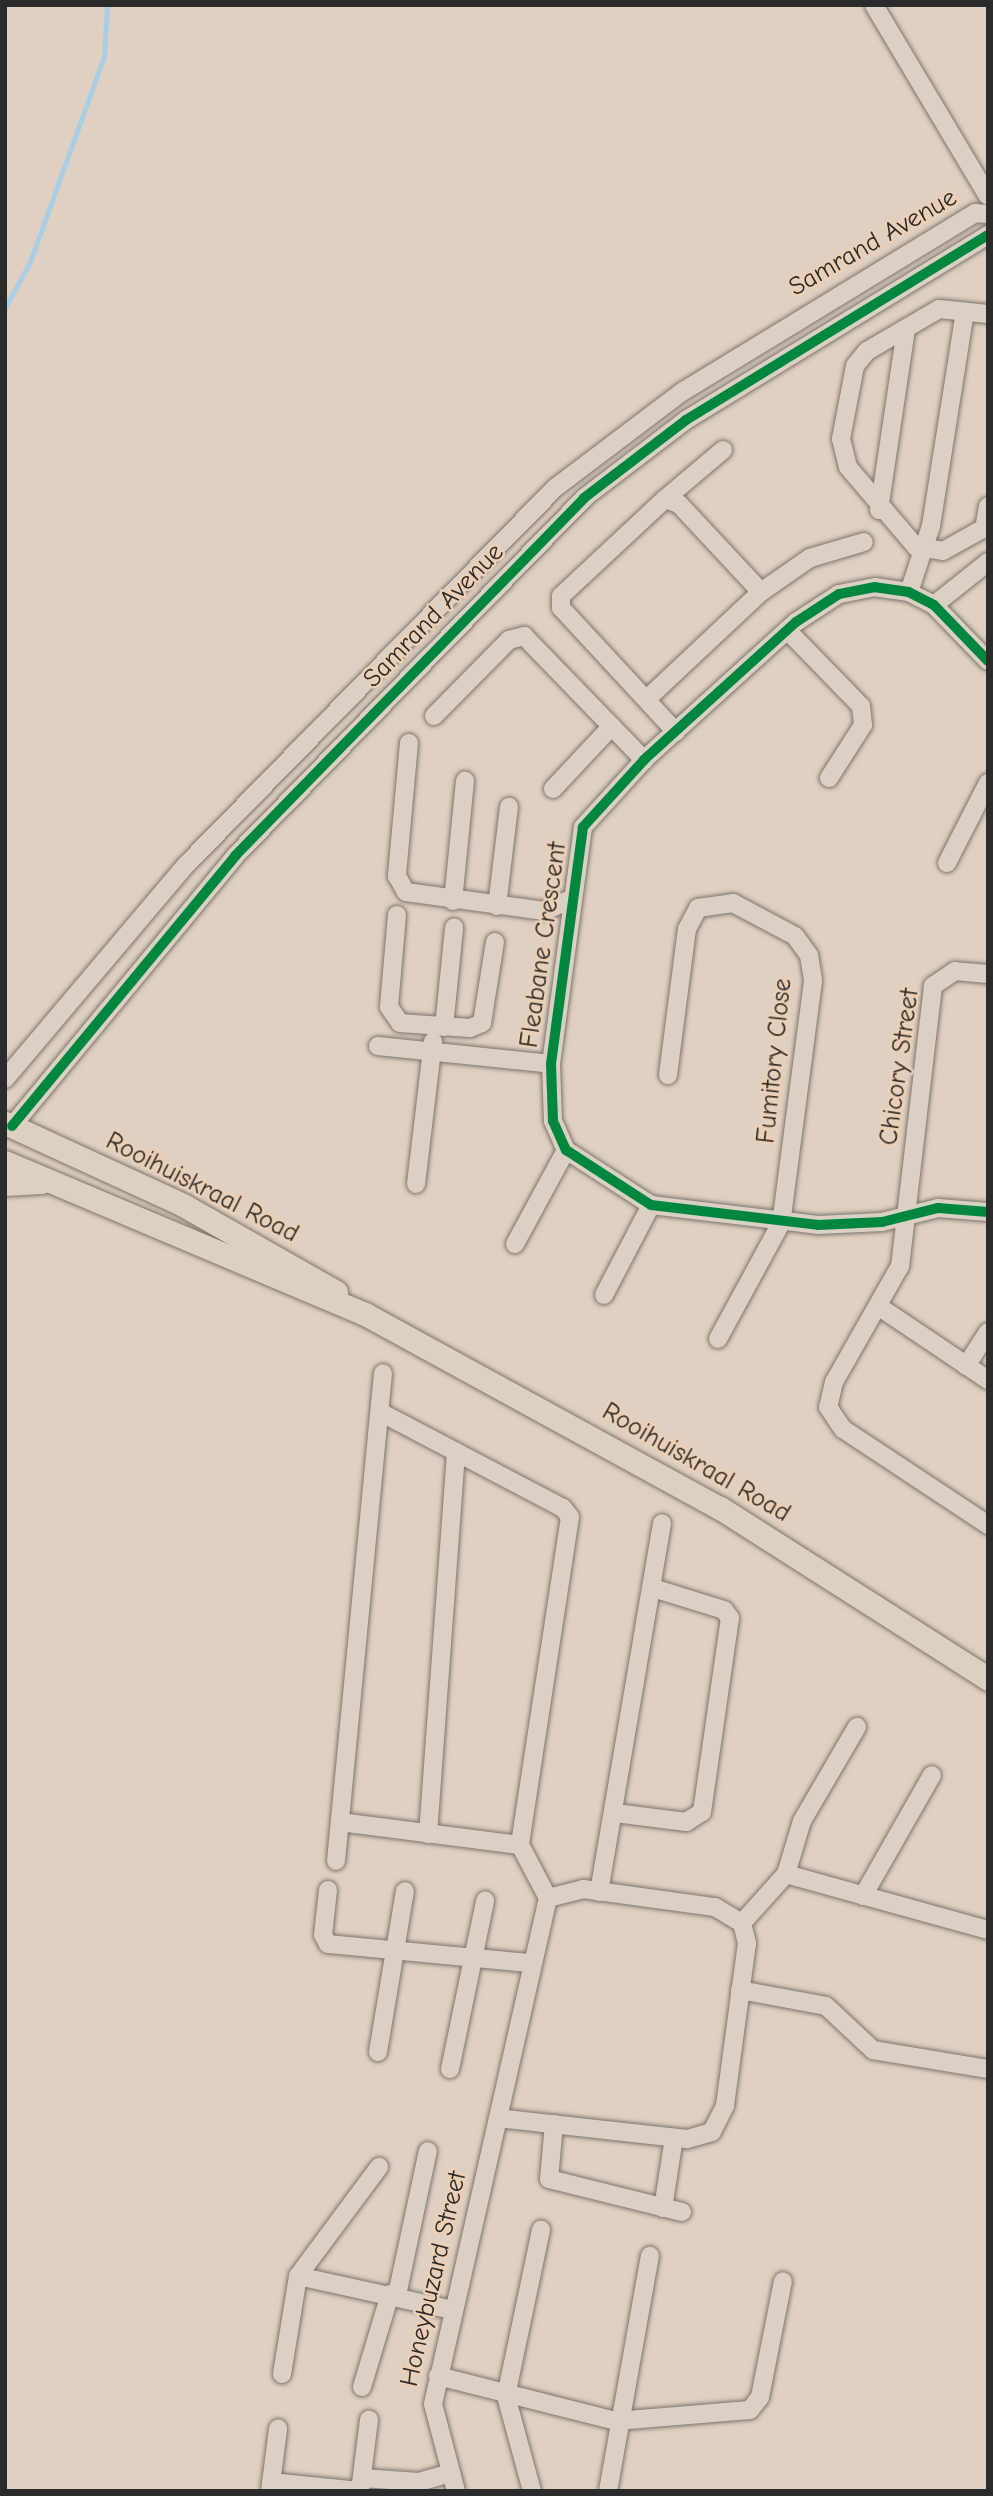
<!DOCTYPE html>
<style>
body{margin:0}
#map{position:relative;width:993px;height:2496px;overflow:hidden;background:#e0d0c1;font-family:"Comic Neue",sans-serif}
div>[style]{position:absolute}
.stream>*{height:4.5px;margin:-2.25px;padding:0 2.25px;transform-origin:2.25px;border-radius:2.25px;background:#aacfe5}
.roads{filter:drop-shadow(0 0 2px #7c756e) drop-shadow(0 0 2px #7c756e)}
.minor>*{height:18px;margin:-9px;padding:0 9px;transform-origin:9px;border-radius:9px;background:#dbd0c6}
.major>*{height:23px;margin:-11.5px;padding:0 11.5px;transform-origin:11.5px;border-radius:11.5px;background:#dcd0c0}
.cycleway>*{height:10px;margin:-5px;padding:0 5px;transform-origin:5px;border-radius:5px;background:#00873e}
span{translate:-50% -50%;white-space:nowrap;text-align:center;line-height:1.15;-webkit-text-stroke:5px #edd0b4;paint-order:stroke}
.street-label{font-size:26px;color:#2b2b2b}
.frame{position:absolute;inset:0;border:7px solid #2b2b2b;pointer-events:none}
</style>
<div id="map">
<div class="stream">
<i style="left:5px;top:308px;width:52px;rotate:-61.5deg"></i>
<i style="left:30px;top:262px;width:218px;rotate:-70.2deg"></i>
<i style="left:104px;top:57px;width:52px;rotate:-86.7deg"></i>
</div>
<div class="roads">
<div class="minor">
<i style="left:874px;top:5px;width:222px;rotate:59.2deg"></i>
<i style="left:988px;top:314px;width:49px;rotate:-174.2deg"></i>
<i style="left:939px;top:309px;width:83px;rotate:149.7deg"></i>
<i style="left:867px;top:351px;width:19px;rotate:129deg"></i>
<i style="left:855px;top:366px;width:74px;rotate:100.9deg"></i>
<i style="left:841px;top:439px;width:29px;rotate:76deg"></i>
<i style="left:848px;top:467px;width:105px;rotate:49.6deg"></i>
<i style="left:916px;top:547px;width:27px;rotate:8deg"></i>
<i style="left:943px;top:551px;width:51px;rotate:-29.1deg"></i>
<i style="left:665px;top:499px;width:76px;rotate:-40.2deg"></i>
<i style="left:879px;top:510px;width:183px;rotate:-81.5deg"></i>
<i style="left:984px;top:529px;width:23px;rotate:-80deg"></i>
<i style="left:909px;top:592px;width:70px;rotate:-71.6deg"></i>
<i style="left:931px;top:526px;width:217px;rotate:-81deg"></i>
<i style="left:934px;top:605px;width:69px;rotate:-38.5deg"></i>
<i style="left:787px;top:630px;width:106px;rotate:45.8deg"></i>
<i style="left:861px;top:706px;width:19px;rotate:84deg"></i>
<i style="left:863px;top:725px;width:63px;rotate:122.7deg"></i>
<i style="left:988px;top:661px;width:78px;rotate:-134deg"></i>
<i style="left:934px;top:605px;width:28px;rotate:-153deg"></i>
<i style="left:909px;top:592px;width:34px;rotate:-172deg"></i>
<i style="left:875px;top:587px;width:37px;rotate:169deg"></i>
<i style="left:839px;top:594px;width:51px;rotate:146.9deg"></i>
<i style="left:796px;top:622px;width:205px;rotate:137.8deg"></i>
<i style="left:644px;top:760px;width:91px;rotate:132.3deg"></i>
<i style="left:583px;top:827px;width:239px;rotate:97.7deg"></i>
<i style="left:551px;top:1064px;width:57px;rotate:88deg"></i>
<i style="left:553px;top:1121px;width:32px;rotate:66deg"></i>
<i style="left:566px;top:1150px;width:101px;rotate:32.9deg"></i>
<i style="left:651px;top:1205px;width:168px;rotate:6.8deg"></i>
<i style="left:818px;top:1225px;width:64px;rotate:-2.7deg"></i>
<i style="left:882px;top:1222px;width:58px;rotate:-14deg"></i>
<i style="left:938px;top:1208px;width:50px;rotate:4.6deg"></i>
<i style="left:648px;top:698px;width:155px;rotate:-43.2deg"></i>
<i style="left:761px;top:592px;width:60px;rotate:-34.8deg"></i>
<i style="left:810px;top:558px;width:56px;rotate:-16.5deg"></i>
<i style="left:434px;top:716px;width:107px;rotate:-45.4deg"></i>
<i style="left:509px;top:640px;width:16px;rotate:-15deg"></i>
<i style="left:524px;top:636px;width:173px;rotate:45.9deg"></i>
<i style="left:676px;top:732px;width:169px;rotate:-132.8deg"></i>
<i style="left:561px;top:608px;width:12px;rotate:-90deg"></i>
<i style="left:561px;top:596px;width:142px;rotate:-43deg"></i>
<i style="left:665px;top:499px;width:15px;rotate:20deg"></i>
<i style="left:679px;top:504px;width:120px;rotate:47deg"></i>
<i style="left:409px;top:743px;width:134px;rotate:95.2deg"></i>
<i style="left:397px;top:876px;width:18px;rotate:61deg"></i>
<i style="left:406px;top:892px;width:140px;rotate:7.8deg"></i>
<i style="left:545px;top:911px;width:29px;rotate:-25deg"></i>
<i style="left:553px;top:789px;width:86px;rotate:-46.9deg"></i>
<i style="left:947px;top:863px;width:90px;rotate:-62.9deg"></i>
<i style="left:453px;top:901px;width:121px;rotate:-84.3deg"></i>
<i style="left:497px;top:906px;width:100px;rotate:-83.1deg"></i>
<i style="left:397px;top:915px;width:92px;rotate:95deg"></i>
<i style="left:389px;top:1007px;width:19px;rotate:55deg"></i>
<i style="left:400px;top:1023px;width:70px;rotate:4.1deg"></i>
<i style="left:470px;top:1028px;width:13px;rotate:-23deg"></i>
<i style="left:482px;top:1023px;width:82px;rotate:-80.9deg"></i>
<i style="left:988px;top:974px;width:33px;rotate:-175deg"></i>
<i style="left:955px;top:971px;width:27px;rotate:146deg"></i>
<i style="left:933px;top:986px;width:282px;rotate:96.7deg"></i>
<i style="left:900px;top:1266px;width:133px;rotate:119.6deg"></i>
<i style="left:834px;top:1382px;width:26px;rotate:103deg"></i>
<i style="left:828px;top:1407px;width:27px;rotate:56deg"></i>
<i style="left:843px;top:1429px;width:174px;rotate:33.5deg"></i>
<i style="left:444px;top:1027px;width:100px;rotate:-84.2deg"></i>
<i style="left:378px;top:1046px;width:174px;rotate:5.9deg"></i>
<i style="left:668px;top:1075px;width:147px;rotate:-82.6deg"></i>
<i style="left:687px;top:929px;width:24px;rotate:-62deg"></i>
<i style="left:698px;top:908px;width:35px;rotate:-8deg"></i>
<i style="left:733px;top:903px;width:70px;rotate:28deg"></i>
<i style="left:795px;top:936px;width:24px;rotate:54deg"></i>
<i style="left:809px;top:955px;width:26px;rotate:81deg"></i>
<i style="left:813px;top:981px;width:244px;rotate:97.5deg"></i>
<i style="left:781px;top:1223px;width:132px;rotate:118.5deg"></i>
<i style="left:5px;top:1079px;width:280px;rotate:-49.8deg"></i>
<i style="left:186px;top:865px;width:528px;rotate:-45.61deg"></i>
<i style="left:555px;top:488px;width:159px;rotate:-37.1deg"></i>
<i style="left:682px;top:392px;width:343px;rotate:-31.4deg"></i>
<i style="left:975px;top:213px;width:13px;rotate:4deg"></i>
<i style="left:12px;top:1126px;width:350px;rotate:-50.4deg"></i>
<i style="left:235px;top:856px;width:500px;rotate:-45.7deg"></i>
<i style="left:584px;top:498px;width:128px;rotate:-37.4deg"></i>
<i style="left:686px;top:420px;width:354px;rotate:-31.5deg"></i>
<i style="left:416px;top:1184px;width:144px;rotate:-83.2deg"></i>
<i style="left:515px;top:1244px;width:107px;rotate:-61.5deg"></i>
<i style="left:604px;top:1295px;width:102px;rotate:-62.4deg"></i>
<i style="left:881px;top:1308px;width:129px;rotate:33.9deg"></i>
<i style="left:966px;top:1366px;width:40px;rotate:-57.1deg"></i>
<i style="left:380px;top:1412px;width:207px;rotate:27.7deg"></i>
<i style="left:563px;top:1508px;width:11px;rotate:52deg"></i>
<i style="left:570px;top:1517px;width:332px;rotate:98.7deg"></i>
<i style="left:615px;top:1813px;width:72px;rotate:7.2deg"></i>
<i style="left:686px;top:1822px;width:19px;rotate:-32deg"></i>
<i style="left:702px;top:1812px;width:196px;rotate:-81.8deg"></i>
<i style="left:730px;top:1618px;width:10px;rotate:-127deg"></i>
<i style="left:724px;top:1610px;width:74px;rotate:-162.8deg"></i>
<i style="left:340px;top:1822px;width:181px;rotate:7.3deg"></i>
<i style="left:520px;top:1845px;width:60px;rotate:62.2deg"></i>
<i style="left:428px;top:1834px;width:383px;rotate:-85.8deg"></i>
<i style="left:336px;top:1861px;width:490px;rotate:-84.5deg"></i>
<i style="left:786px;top:1874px;width:210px;rotate:15.5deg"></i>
<i style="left:328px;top:1890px;width:45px;rotate:96.3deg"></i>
<i style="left:323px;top:1935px;width:10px;rotate:61deg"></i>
<i style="left:328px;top:1944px;width:203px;rotate:5.4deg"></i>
<i style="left:599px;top:1892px;width:374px;rotate:-80.3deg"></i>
<i style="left:863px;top:1896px;width:139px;rotate:-60.3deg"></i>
<i style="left:742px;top:1923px;width:66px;rotate:-48.1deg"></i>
<i style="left:786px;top:1874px;width:55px;rotate:-73.2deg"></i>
<i style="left:802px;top:1821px;width:109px;rotate:-59.7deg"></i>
<i style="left:740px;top:1990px;width:87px;rotate:10.5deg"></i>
<i style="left:826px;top:2006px;width:64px;rotate:43.1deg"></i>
<i style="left:873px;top:2050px;width:117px;rotate:9.4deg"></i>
<i style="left:378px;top:2052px;width:163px;rotate:-80.5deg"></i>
<i style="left:450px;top:2069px;width:172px;rotate:-78.2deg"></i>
<i style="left:554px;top:2124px;width:55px;rotate:95.2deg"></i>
<i style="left:549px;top:2179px;width:137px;rotate:13.9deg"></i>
<i style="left:663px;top:2208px;width:71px;rotate:-81.1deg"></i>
<i style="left:298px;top:2276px;width:136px;rotate:-53.4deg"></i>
<i style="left:397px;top:2295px;width:147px;rotate:-77.9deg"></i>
<i style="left:282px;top:2374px;width:99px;rotate:-80.7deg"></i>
<i style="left:298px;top:2276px;width:159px;rotate:12.4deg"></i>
<i style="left:438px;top:2376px;width:184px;rotate:14.2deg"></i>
<i style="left:616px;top:2421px;width:134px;rotate:-4.7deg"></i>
<i style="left:750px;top:2410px;width:16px;rotate:-52deg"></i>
<i style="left:760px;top:2397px;width:118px;rotate:-78.8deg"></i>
<i style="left:362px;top:2387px;width:97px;rotate:-73.2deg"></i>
<i style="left:362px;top:2478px;width:57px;rotate:4deg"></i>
<i style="left:419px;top:2482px;width:33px;rotate:-16deg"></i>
<i style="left:271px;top:2482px;width:89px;rotate:5.8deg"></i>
<i style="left:360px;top:2491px;width:72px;rotate:-82.8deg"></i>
<i style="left:270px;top:2491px;width:63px;rotate:-82.6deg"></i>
<i style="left:456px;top:2491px;width:90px;rotate:-104.8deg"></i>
<i style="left:433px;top:2404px;width:519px;rotate:-77.2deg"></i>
<i style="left:548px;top:1898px;width:36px;rotate:-14deg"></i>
<i style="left:583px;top:1889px;width:133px;rotate:7.8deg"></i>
<i style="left:715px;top:1907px;width:31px;rotate:31deg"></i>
<i style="left:742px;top:1923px;width:21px;rotate:76deg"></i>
<i style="left:747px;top:1943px;width:164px;rotate:97.7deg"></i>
<i style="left:725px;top:2106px;width:29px;rotate:117deg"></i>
<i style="left:712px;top:2132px;width:26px;rotate:164deg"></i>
<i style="left:687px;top:2139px;width:190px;rotate:-173.7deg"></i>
<i style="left:532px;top:2491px;width:98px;rotate:-105.3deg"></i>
<i style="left:506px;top:2396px;width:170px;rotate:-78.1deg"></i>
<i style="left:608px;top:2491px;width:239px;rotate:-79.9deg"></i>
</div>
<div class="major">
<i style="left:5px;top:1123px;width:196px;rotate:24.7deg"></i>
<i style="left:183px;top:1205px;width:176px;rotate:29.6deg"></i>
<i style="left:5px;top:1162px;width:391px;rotate:22.9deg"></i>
<i style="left:365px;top:1314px;width:405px;rotate:28.7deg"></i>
<i style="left:720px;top:1508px;width:318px;rotate:32.5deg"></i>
<i style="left:5px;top:1184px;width:36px;rotate:-3deg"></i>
</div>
</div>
<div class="cycleway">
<i style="left:988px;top:661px;width:78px;rotate:-134deg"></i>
<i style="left:934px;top:605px;width:28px;rotate:-153deg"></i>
<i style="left:909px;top:592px;width:34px;rotate:-172deg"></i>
<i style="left:875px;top:587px;width:37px;rotate:169deg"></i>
<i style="left:839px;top:594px;width:51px;rotate:146.9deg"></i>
<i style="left:796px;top:622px;width:205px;rotate:137.8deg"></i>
<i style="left:644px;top:760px;width:91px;rotate:132.3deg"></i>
<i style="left:583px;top:827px;width:239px;rotate:97.7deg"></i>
<i style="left:551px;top:1064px;width:57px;rotate:88deg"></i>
<i style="left:553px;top:1121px;width:32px;rotate:66deg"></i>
<i style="left:566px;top:1150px;width:101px;rotate:32.9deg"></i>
<i style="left:651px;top:1205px;width:168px;rotate:6.8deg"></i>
<i style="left:818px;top:1225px;width:64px;rotate:-2.7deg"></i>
<i style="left:882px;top:1222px;width:58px;rotate:-14deg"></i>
<i style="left:938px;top:1208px;width:50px;rotate:4.6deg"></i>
<i style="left:12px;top:1126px;width:350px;rotate:-50.4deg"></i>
<i style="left:235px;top:856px;width:500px;rotate:-45.7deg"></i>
<i style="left:584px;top:498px;width:128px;rotate:-37.4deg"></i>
<i style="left:686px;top:420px;width:354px;rotate:-31.5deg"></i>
</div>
<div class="street-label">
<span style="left:873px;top:243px;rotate:-30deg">Samrand Avenue</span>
<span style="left:434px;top:616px;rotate:-46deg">Samrand Avenue</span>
<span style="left:544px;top:945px;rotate:-82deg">Fleabane Crescent</span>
<span style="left:775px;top:1061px;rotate:-84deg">Fumitory Close</span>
<span style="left:900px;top:1067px;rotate:-82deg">Chicory Street</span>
<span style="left:202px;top:1188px;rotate:27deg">Rooihuiskraal Road</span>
<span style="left:696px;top:1463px;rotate:30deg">Rooihuiskraal Road</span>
<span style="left:434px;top:2279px;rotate:-77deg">Honeybuzard Street</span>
</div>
<div class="frame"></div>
</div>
